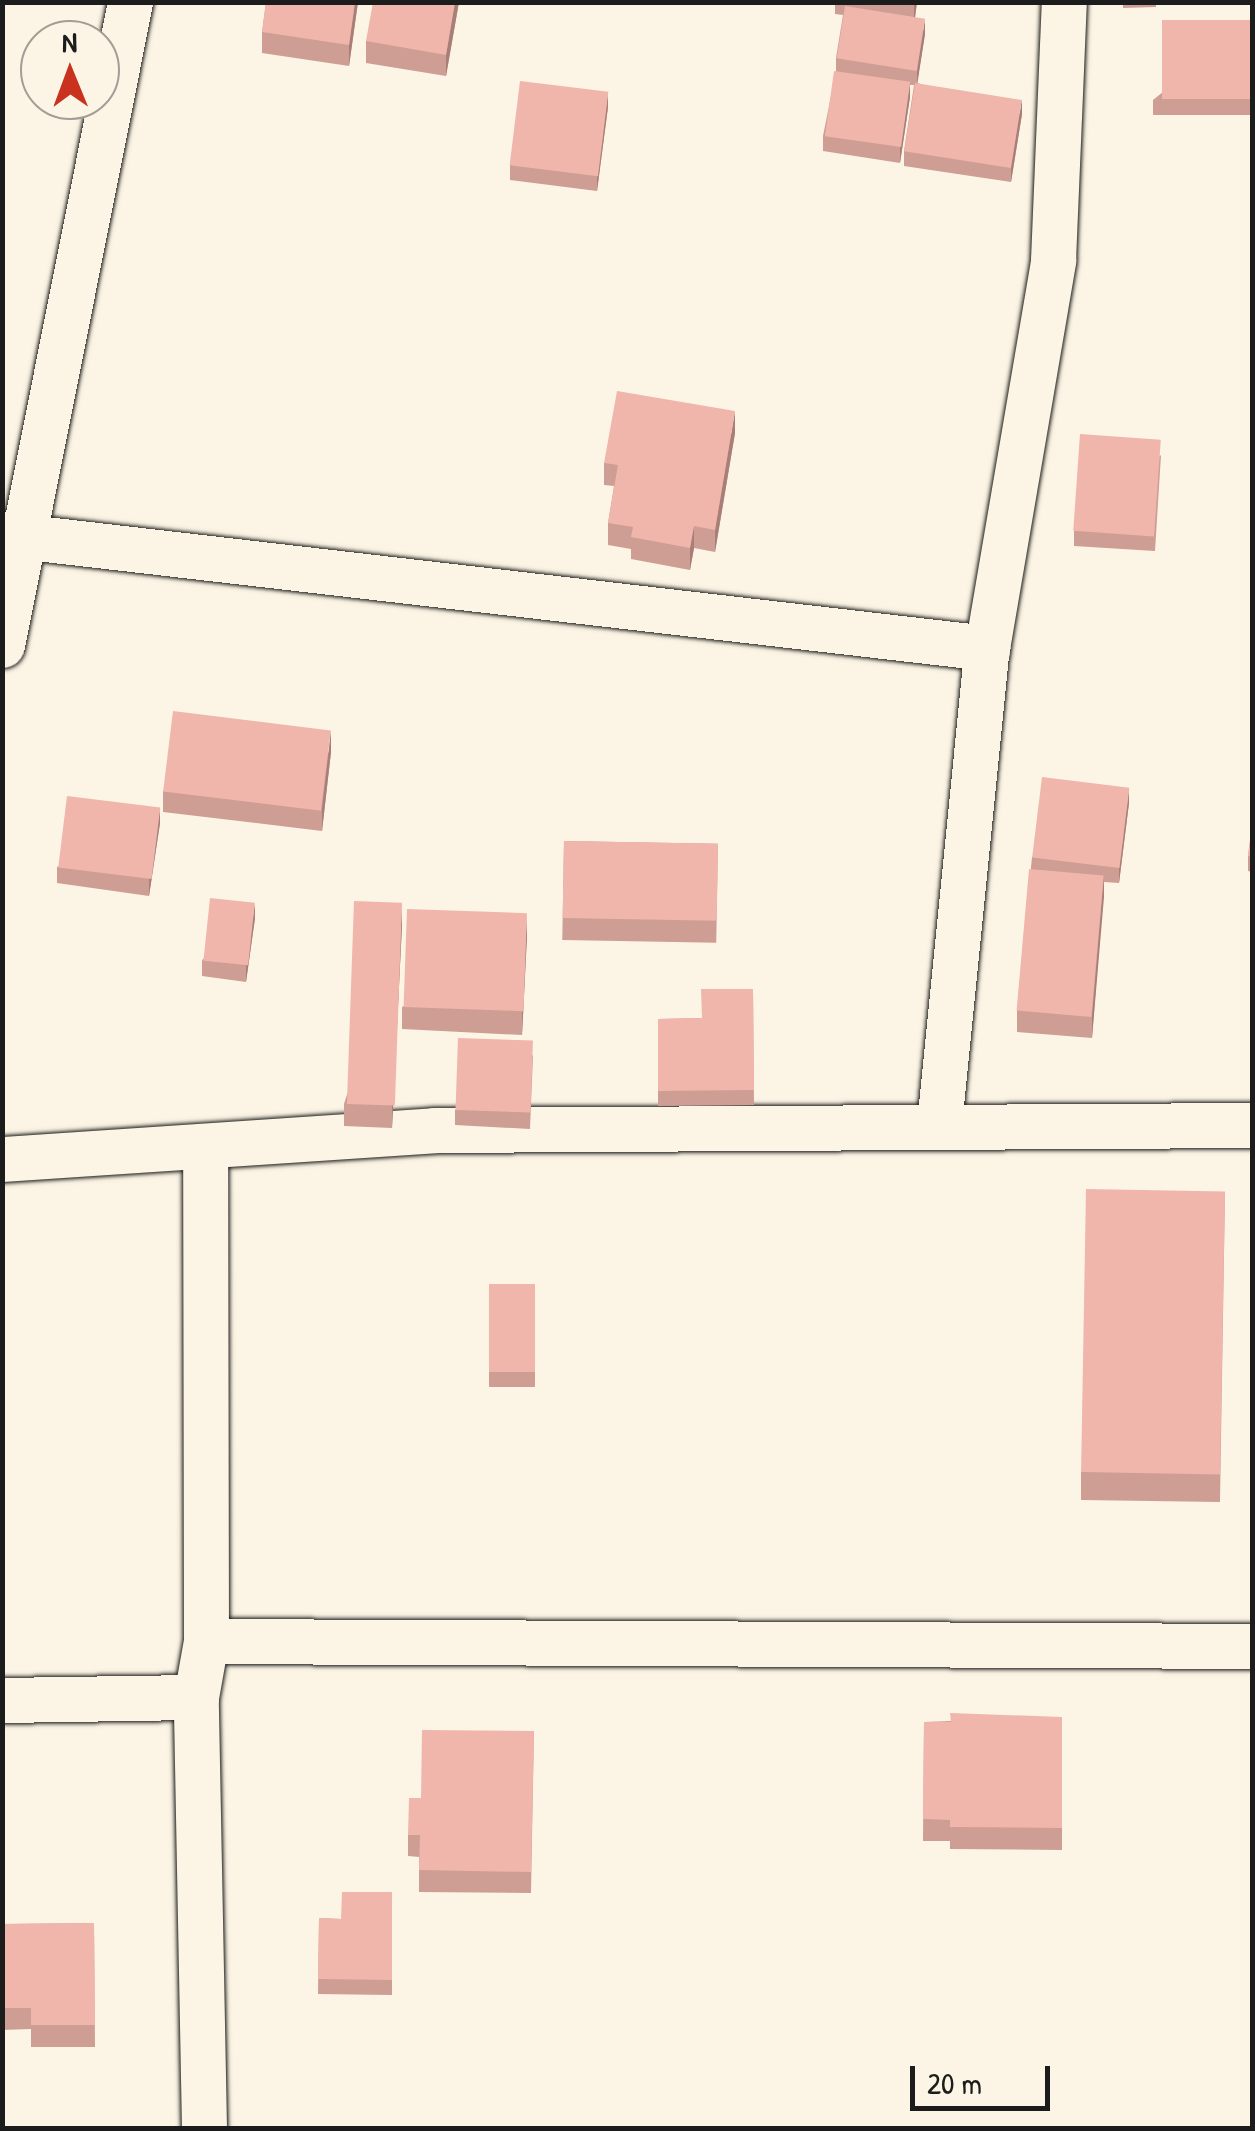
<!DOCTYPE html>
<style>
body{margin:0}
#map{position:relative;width:1255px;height:2131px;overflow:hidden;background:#fcf5e5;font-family:"Patrick Hand",sans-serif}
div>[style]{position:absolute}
.roads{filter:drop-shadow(0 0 2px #1c1c1c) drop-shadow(0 0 2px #1c1c1c)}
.minor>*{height:45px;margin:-22.5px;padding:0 22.5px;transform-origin:22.5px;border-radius:22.5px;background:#fcf5e5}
.wall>*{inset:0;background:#ce9d93;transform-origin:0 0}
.shaded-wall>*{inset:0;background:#a87f78}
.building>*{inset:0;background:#f0b6ab;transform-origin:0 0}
span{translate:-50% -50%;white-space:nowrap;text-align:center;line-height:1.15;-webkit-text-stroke:9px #fcf5e5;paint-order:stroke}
.frame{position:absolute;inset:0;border:5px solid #1c1c1c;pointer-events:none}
.north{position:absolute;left:20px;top:20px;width:100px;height:100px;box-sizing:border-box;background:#fcf5e5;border:2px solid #a29e95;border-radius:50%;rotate:359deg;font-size:28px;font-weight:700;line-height:40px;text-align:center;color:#1c1c1c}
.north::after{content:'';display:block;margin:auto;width:35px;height:45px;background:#c8321e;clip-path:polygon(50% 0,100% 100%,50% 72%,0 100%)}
.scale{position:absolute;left:910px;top:2066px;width:140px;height:45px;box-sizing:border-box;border:5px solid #1c1c1c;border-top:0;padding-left:12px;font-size:30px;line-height:35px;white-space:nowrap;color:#1c1c1c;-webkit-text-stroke:8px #fcf5e5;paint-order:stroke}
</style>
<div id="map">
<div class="roads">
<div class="minor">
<i style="left:2px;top:534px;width:992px;rotate:6.6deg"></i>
<i style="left:2px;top:645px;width:656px;rotate:-78.74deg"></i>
<i style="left:939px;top:1125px;width:479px;rotate:-84.3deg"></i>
<i style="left:987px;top:648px;width:394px;rotate:-80.3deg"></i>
<i style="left:1053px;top:260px;width:258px;rotate:-87.6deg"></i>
<i style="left:2px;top:1159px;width:433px;rotate:-3.8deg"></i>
<i style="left:434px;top:1130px;width:818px;rotate:-0.35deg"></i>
<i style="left:206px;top:1641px;width:1046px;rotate:0.27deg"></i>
<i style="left:2px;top:1700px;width:194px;rotate:-0.9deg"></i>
<i style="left:204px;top:2128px;width:431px;rotate:-91.1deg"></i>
<i style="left:196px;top:1697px;width:57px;rotate:-79.9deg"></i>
<i style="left:206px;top:1641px;width:493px;rotate:-90.1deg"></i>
</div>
</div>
<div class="wall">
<i style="clip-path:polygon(266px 2px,358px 2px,349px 66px,262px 53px,262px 32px)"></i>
<i style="clip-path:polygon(459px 2px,446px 76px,366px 63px,366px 41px)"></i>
<i style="clip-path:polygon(835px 2px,917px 2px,915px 17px,925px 34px,917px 83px,1022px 114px,1011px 182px,904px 166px,904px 151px,914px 85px,910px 85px,910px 97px,900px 163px,823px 151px,823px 136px,836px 71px,836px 58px,843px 15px,835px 14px)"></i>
<i style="clip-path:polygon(1123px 2px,1156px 2px,1156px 7px,1123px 8px)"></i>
<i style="clip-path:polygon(1252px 20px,1252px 115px,1153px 115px,1153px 100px)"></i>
<i style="clip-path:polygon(608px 107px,597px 191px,510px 180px,510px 165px)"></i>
<i style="clip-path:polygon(735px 433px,715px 552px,694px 548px,690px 570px,631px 559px,631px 549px,608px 545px,608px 523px,614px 486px,604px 485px,604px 463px)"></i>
<i style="clip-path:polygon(1161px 455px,1155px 551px,1074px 546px,1074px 531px)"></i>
<i style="clip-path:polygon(331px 752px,322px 831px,163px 812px,163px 791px)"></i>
<i style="clip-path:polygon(1129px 803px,1119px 883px,1104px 882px,1092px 1038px,1017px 1032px,1017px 1010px,1032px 857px)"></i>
<i style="clip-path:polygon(160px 823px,149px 896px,57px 883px,57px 867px)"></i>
<i style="clip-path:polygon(1252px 825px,1252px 872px,1248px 871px,1248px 856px)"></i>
<i style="left:564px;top:841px;width:154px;height:99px;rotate:1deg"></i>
<i style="clip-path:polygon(255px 918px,246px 982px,202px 976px,202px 960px)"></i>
<i style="clip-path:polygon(402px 925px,392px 1128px,344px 1126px,344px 1104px)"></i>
<i style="clip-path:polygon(527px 936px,522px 1035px,402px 1029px,402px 1007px)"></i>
<i style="clip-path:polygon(753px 989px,754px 1105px,658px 1106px,658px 1019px,702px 1018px)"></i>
<i style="clip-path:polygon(533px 1055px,530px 1129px,455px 1125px,455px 1110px)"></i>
<i style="clip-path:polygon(1225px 1192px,1220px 1502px,1081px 1500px,1081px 1472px)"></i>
<i style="left:489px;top:1284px;width:46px;height:103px"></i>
<i style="clip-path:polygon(1062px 1717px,1062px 1850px,950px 1849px,950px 1841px,923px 1841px,924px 1722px)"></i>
<i style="clip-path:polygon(534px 1731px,531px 1893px,419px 1892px,419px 1857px,408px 1856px,408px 1835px,421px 1798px)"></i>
<i style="clip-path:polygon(392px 1892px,392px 1995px,318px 1994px,319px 1918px,341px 1919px)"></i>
<i style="clip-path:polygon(94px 1923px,95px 2047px,31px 2047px,31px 2029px,2px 2030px,2px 1924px)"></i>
</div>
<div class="shaded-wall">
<i style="clip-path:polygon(355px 2px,358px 2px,349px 66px,349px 45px)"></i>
<i style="clip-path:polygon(455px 2px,459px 2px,446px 76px,446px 55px)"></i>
<i style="clip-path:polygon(914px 2px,917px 2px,914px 26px)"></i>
<i style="clip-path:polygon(925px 19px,925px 34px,917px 86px,917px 71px)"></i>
<i style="clip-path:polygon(910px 82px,910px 97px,900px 163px,900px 148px)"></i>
<i style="clip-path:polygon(608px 92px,608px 107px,597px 191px,597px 176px)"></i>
<i style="clip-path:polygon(1022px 99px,1022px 114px,1011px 182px,1011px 167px)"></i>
<i style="clip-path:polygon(735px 411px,735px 433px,715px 552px,715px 530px)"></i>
<i style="clip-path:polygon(694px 526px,694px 548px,690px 570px,690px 548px)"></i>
<i style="clip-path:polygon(331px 730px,331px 752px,322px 831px,322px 809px)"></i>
<i style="clip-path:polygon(1129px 788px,1129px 803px,1119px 883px,1119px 868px)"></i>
<i style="clip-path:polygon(160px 808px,160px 823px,149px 896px,149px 880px)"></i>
<i style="clip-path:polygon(1104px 875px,1104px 897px,1092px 1038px,1092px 1016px)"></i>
<i style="clip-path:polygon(255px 903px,255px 918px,246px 982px,246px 967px)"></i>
<i style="clip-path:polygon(402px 903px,402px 925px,392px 1128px,392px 1106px)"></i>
<i style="clip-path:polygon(527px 914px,527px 936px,522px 1035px,522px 1013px)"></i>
</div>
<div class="building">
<i style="clip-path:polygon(266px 2px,355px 2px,349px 45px,262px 32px)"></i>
<i style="clip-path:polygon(373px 2px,455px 2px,446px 55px,366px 41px)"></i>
<i style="left:845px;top:6px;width:81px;height:53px;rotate:9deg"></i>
<i style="left:1252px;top:20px;width:79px;height:90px;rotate:90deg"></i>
<i style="left:834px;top:71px;width:77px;height:66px;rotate:8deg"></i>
<i style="left:520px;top:81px;width:89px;height:85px;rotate:7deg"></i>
<i style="left:915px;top:83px;width:108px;height:69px;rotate:9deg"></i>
<i style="clip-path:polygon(617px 391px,735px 411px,715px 530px,694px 526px,690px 548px,631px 537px,633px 527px,608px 523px,618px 465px,604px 463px)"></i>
<i style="left:1080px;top:434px;width:81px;height:97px;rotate:4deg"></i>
<i style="left:173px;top:711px;width:159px;height:81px;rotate:7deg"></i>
<i style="left:1042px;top:777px;width:88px;height:81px;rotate:7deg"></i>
<i style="left:67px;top:796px;width:94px;height:72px;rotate:7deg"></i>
<i style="clip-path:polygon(1252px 825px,1252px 857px,1248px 856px)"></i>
<i style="left:564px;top:841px;width:154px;height:77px;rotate:1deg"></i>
<i style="left:1029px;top:869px;width:75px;height:142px;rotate:5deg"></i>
<i style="left:210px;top:898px;width:45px;height:63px;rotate:6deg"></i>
<i style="left:354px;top:901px;width:48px;height:203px;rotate:2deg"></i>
<i style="left:407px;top:909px;width:120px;height:98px;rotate:2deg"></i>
<i style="clip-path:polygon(701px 989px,753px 989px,754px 1090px,658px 1091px,658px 1019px,702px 1018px)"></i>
<i style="left:458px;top:1038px;width:75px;height:72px;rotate:2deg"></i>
<i style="left:1086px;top:1189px;width:139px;height:283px;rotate:1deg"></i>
<i style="left:489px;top:1284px;width:46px;height:88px"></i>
<i style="clip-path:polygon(950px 1713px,1062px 1717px,1062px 1828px,950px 1827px,950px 1820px,923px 1819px,924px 1722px,951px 1722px)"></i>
<i style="clip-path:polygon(422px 1730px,534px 1731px,531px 1872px,419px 1870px,420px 1835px,408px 1835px,409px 1798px,421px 1798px)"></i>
<i style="clip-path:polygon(342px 1892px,392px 1892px,392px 1980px,318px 1979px,319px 1918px,341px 1919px)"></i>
<i style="clip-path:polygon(94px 1923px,95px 2025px,31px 2025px,31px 2008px,2px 2008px,2px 1924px)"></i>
</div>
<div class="frame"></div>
<div class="north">N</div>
<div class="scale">20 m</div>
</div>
